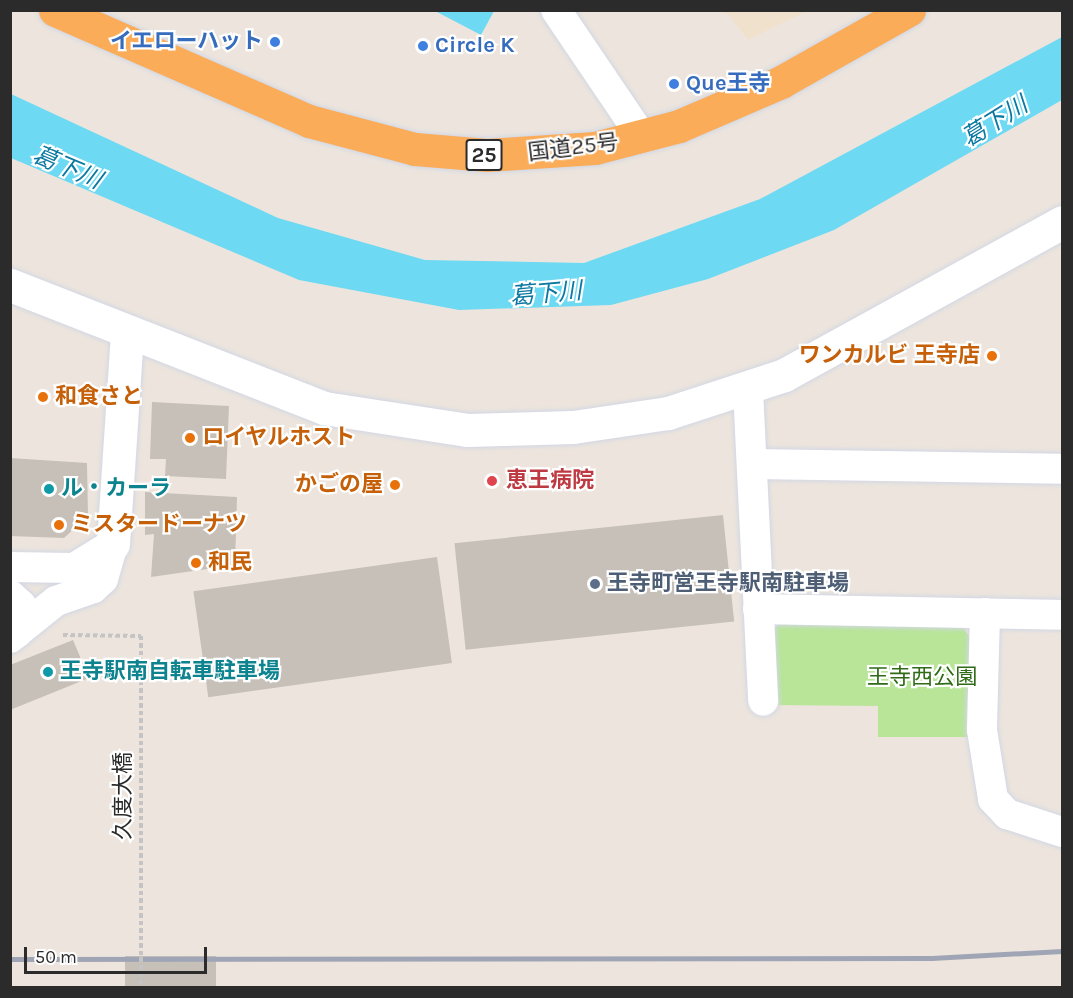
<!DOCTYPE html>
<meta charset="utf-8">
<style>
body{margin:0}
#map{position:relative;width:1073px;height:998px;overflow:hidden;background:#ede5dd;font-family:Karla,"Noto Sans JP",sans-serif}
div>[style]{position:absolute}
.education>*{inset:0;background:#efe1cc}
.green>*{inset:0;background:#b8e598}
.water>*{inset:0;background:#6ed9f2}
.building>*{inset:0;background:#c6c0b9;transform-origin:0 0}
.path>*{height:4px;margin-top:-2px;transform-origin:0;background:repeating-linear-gradient(90deg,#c4c4c4 0 4.5px,transparent 0 7.5px)}
.roads{filter:drop-shadow(0 0 2px #d2d7e4) drop-shadow(0 0 2px #d2d7e4)}
.minor>*{height:30px;margin:-15px;padding:0 15px;transform-origin:15px;border-radius:15px;background:#fff}
.tertiary>*{height:33px;margin:-16.5px;padding:0 16.5px;transform-origin:16.5px;border-radius:16.5px;background:#fff}
.trunk>*{height:33px;margin:-16.5px;padding:0 16.5px;transform-origin:16.5px;border-radius:16.5px;background:#faac59}
.rail>*{height:4.5px;margin:-2.25px;padding:0 2.25px;transform-origin:2.25px;border-radius:2.25px;background:#a0a5b6}
.path-bridge>*{height:4px;margin-top:-2px;transform-origin:0;background:repeating-linear-gradient(90deg,#c4c4c4 0 4.5px,transparent 0 7.5px)}
.dots>*{width:16px;height:16px;translate:-50% -50%;box-sizing:border-box;border:3px solid #fff;border-radius:50%}
span{translate:-50% -50%;white-space:nowrap;text-align:center;line-height:1.15;-webkit-text-stroke:4.5px #fff;paint-order:stroke}
.shield-label span{padding:2px 4px;background:#fff;border:2px solid;border-radius:4px;-webkit-text-stroke-width:0}
.shield-label{font-size:21px;color:#2b2b2b;font-weight:700}
.shop-label{font-size:22px;color:#366cbe;font-weight:700}
.right{translate:-100% -50%;text-align:right}
.left{translate:0 -50%;text-align:left}
.street-label{font-size:22px;color:#2b2b2b}
.food-label{font-size:22px;color:#c56008;font-weight:700}
.health-label{font-size:22px;color:#be3a42;font-weight:700}
.culture-label{font-size:22px;color:#0d838f;font-weight:700}
.service-label{font-size:22px;color:#4e5e75;font-weight:700}
.park-label{font-size:22px;color:#306b18}
.water-label{font-size:24px;color:#0a78a1;font-style:italic}
.frame{position:absolute;inset:0;border:12px solid #2b2b2b;pointer-events:none}
.scale{position:absolute;left:24px;top:947px;width:183px;height:27px;box-sizing:border-box;border:3px solid #2b2b2b;border-top:0;padding-left:8px;font-size:18px;line-height:21px;white-space:nowrap;color:#2b2b2b;-webkit-text-stroke:4px #fff;paint-order:stroke}
</style>
<div id="map">
<div class="education">
<i style="clip-path:polygon(718px 11px,807px 10px,807px 11px,748px 40px,728px 14px)"></i>
</div>
<div class="green">
<i style="clip-path:polygon(781px 622px,962px 626px,975px 644px,973px 737px,878px 737px,878px 706px,770px 705px,767px 636px)"></i>
</div>
<div class="water">
<i style="clip-path:polygon(435px 11px,494px 11px,481px 35px)"></i>
<i style="clip-path:polygon(1062px 37px,1062px 100px,834px 230px,708px 279px,611px 305px,459px 310px,299px 280px,11px 158px,11px 94px,278px 218px,425px 260px,584px 263px,760px 199px)"></i>
</div>
<div class="building">
<i style="clip-path:polygon(152px 402px,229px 406px,226px 479px,165px 476px,166px 459px,150px 459px)"></i>
<i style="clip-path:polygon(10px 458px,87px 463px,88px 516px,64px 538px,10px 536px)"></i>
<i style="clip-path:polygon(145px 492px,237px 497px,235px 565px,151px 577px,154px 534px,145px 535px)"></i>
<i style="left:723px;top:515px;width:107px;height:270px;rotate:84deg"></i>
<i style="left:437px;top:557px;width:107px;height:246px;rotate:82deg"></i>
<i style="clip-path:polygon(73px 640px,89px 678px,10px 710px,10px 665px)"></i>
<i style="left:125px;top:956px;width:91px;height:32px"></i>
</div>
<div class="path">
<i style="left:63px;top:635px;width:78px;rotate:0.7deg"></i>
<i style="left:141px;top:636px;width:321px;rotate:90deg"></i>
</div>
<div class="roads">
<div class="minor">
<i style="left:556px;top:10px;width:153px;rotate:55.9deg"></i>
<i style="left:748px;top:390px;width:311px;rotate:87.2deg"></i>
<i style="left:752px;top:464px;width:310px;rotate:0.9deg"></i>
<i style="left:10px;top:567px;width:64px;rotate:0.9deg"></i>
<i style="left:74px;top:568px;width:46px;rotate:-31.6deg"></i>
<i style="left:10px;top:595px;width:15px;rotate:42deg"></i>
<i style="left:21px;top:605px;width:28px;rotate:98deg"></i>
<i style="left:758px;top:609px;width:304px;rotate:1.1deg"></i>
<i style="left:985px;top:613px;width:117px;rotate:91.5deg"></i>
<i style="left:982px;top:730px;width:70px;rotate:80.9deg"></i>
<i style="left:993px;top:799px;width:21px;rotate:47deg"></i>
<i style="left:1007px;top:814px;width:58px;rotate:18.1deg"></i>
<i style="left:10px;top:638px;width:59px;rotate:-38.8deg"></i>
<i style="left:56px;top:601px;width:39px;rotate:-19deg"></i>
<i style="left:93px;top:588px;width:13px;rotate:-42deg"></i>
<i style="left:103px;top:579px;width:36px;rotate:-74deg"></i>
</div>
<div class="tertiary">
<i style="left:10px;top:285px;width:337px;rotate:21.4deg"></i>
<i style="left:324px;top:408px;width:146px;rotate:8.7deg"></i>
<i style="left:468px;top:430px;width:105px;rotate:-1.6deg"></i>
<i style="left:573px;top:427px;width:96px;rotate:-8.4deg"></i>
<i style="left:668px;top:413px;width:122px;rotate:-18.1deg"></i>
<i style="left:784px;top:375px;width:317px;rotate:-28.8deg"></i>
<i style="left:113px;top:544px;width:211px;rotate:-86.2deg"></i>
</div>
<div class="trunk">
<i style="left:55px;top:10px;width:277px;rotate:23.6deg"></i>
<i style="left:309px;top:121px;width:110px;rotate:14.8deg"></i>
<i style="left:415px;top:149px;width:72px;rotate:4.8deg"></i>
<i style="left:487px;top:155px;width:108px;rotate:-3.7deg"></i>
<i style="left:595px;top:148px;width:87px;rotate:-14.7deg"></i>
<i style="left:679px;top:126px;width:111px;rotate:-23.3deg"></i>
<i style="left:781px;top:82px;width:147px;rotate:-29.4deg"></i>
</div>
</div>
<div class="rail">
<i style="left:10px;top:959px;width:922px;rotate:-0.06deg"></i>
<i style="left:932px;top:958px;width:130px;rotate:-3.1deg"></i>
</div>
<div class="path-bridge">
<i style="left:141px;top:957px;width:31px;rotate:90deg"></i>
</div>
<div class="dots">
<i style="left:275px;top:42px;background:#3f7fe0"></i>
<i style="left:423px;top:46px;background:#3f7fe0"></i>
<i style="left:674px;top:84px;background:#3f7fe0"></i>
<i style="left:992px;top:356px;background:#e8710a"></i>
<i style="left:43px;top:397px;background:#e8710a"></i>
<i style="left:190px;top:438px;background:#e8710a"></i>
<i style="left:492px;top:481px;background:#e0444e"></i>
<i style="left:395px;top:485px;background:#e8710a"></i>
<i style="left:49px;top:489px;background:#0f9aa8"></i>
<i style="left:59px;top:525px;background:#e8710a"></i>
<i style="left:196px;top:563px;background:#e8710a"></i>
<i style="left:595px;top:584px;background:#5c6f8a"></i>
<i style="left:48px;top:672px;background:#0f9aa8"></i>
</div>
<div class="shield-label">
<span style="left:484px;top:155px">25</span>
</div>
<div class="shop-label">
<span class="right" style="left:263px;top:42px">イエローハット</span>
<span class="left" style="left:435px;top:46px">Circle K</span>
<span class="left" style="left:686px;top:84px">Que王寺</span>
</div>
<div class="street-label">
<span style="left:573px;top:148px;rotate:-7deg">国道25号</span>
<span style="left:124px;top:796px;rotate:-90deg">久度大橋</span>
</div>
<div class="food-label">
<span class="right" style="left:980px;top:356px">ワンカルビ 王寺店</span>
<span class="left" style="left:55px;top:397px">和食さと</span>
<span class="left" style="left:202px;top:438px">ロイヤルホスト</span>
<span class="right" style="left:383px;top:485px">かごの屋</span>
<span class="left" style="left:71px;top:525px">ミスタードーナツ</span>
<span class="left" style="left:208px;top:563px">和民</span>
</div>
<div class="health-label">
<span class="left" style="left:506px;top:481px">恵王病院</span>
</div>
<div class="culture-label">
<span class="left" style="left:61px;top:489px">ル・カーラ</span>
<span class="left" style="left:60px;top:672px">王寺駅南自転車駐車場</span>
</div>
<div class="service-label">
<span class="left" style="left:607px;top:584px">王寺町営王寺駅南駐車場</span>
</div>
<div class="park-label">
<span style="left:922px;top:678px">王寺西公園</span>
</div>
<div class="water-label">
<span style="left:995px;top:122px;rotate:-32deg">葛下川</span>
<span style="left:67px;top:168px;rotate:23deg">葛下川</span>
<span style="left:546px;top:294px;rotate:-5deg">葛下川</span>
</div>
<div class="frame"></div>
<div class="scale">50 m</div>
</div>
